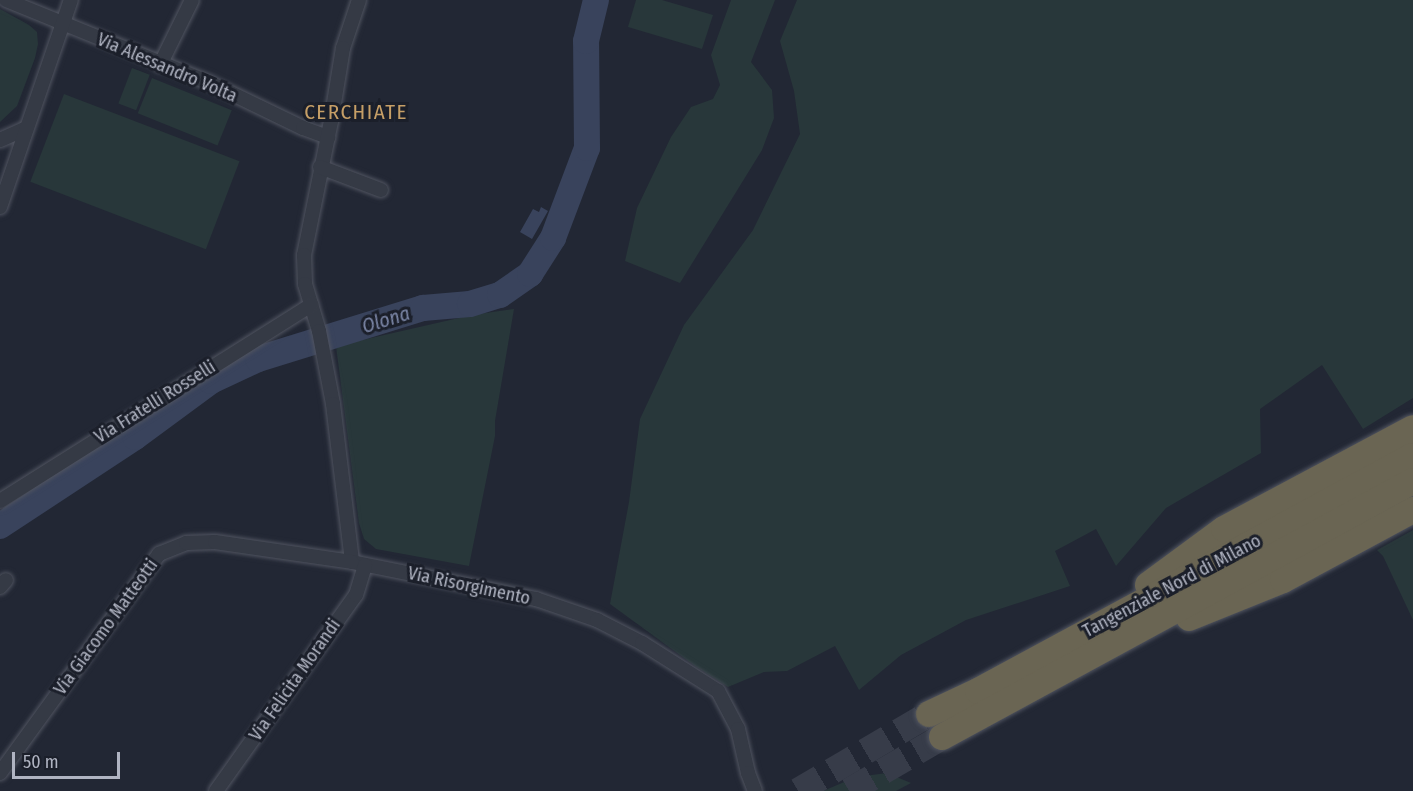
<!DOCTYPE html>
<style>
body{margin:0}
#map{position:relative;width:1413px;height:791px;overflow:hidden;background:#222734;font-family:"Fira Sans Condensed",sans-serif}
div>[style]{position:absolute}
.green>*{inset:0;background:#28373a;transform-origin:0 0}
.water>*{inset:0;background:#39435c}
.river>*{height:26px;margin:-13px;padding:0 13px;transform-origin:13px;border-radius:13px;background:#39435c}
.highway-tunnel>*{height:26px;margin-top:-13px;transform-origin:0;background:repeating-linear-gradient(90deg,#373c49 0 26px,transparent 0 39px)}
.roads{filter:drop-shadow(0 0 2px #505460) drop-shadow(0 0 2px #505460)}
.street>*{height:14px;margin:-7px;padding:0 7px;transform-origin:7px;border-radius:7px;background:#353a45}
.highway>*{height:26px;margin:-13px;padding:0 13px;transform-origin:13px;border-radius:13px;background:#6a6553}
span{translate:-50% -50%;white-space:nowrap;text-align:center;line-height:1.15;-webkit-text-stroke:6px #1b1f2a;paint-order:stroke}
.street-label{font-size:18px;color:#b0b4c2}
.water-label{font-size:20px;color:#7c87a7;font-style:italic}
.quarter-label{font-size:21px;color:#c69f67;letter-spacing:1.5px}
.scale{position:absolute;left:12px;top:752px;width:108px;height:27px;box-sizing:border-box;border:3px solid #b0b4c2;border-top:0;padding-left:8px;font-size:18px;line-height:21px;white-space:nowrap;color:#b0b4c2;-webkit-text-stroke:4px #1b1f2a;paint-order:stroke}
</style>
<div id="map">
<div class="green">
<i style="clip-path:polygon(636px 0,662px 0,713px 15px,702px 49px,628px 27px)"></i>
<i style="clip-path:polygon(731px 0,775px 0,751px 62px,772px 90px,774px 118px,762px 150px,680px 283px,625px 261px,637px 208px,671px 137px,691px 107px,713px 99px,720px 85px,711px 55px)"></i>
<i style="clip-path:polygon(797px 0,1413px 0,1413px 398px,1363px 429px,1322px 365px,1260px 409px,1261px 453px,1166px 508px,1116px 566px,1096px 529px,1055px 551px,1070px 586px,966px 620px,901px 655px,859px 690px,835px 646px,787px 671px,764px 672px,728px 687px,695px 666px,610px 604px,629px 502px,640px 419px,684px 325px,753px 230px,800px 134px,794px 91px,780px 41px)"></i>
<i style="clip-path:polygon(0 9px,29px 25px,37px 32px,38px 44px,35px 58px,17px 106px,0 122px)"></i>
<i style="left:132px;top:68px;width:19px;height:38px;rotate:21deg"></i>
<i style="left:152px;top:78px;width:86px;height:38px;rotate:22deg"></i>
<i style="left:64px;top:94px;width:188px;height:94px;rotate:21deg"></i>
<i style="clip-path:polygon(514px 309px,495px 421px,495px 436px,469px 566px,376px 549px,364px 539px,359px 523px,336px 346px,472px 315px)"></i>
<i style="clip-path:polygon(1413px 530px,1413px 620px,1383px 556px,1377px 550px)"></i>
<i style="clip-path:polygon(887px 773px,911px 783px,896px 791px,823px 791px,856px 777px)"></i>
</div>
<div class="water">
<i style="clip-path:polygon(541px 207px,548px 211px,532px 239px,520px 232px,533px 209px,539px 212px)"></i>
</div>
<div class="river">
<i style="left:0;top:526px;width:162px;rotate:-33.4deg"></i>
<i style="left:135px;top:437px;width:94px;rotate:-36.4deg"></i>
<i style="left:211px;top:381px;width:52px;rotate:-25.1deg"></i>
<i style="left:258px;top:359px;width:173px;rotate:-17.2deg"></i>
<i style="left:423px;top:308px;width:47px;rotate:-4.9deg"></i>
<i style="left:470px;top:304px;width:31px;rotate:-17deg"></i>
<i style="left:500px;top:295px;width:37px;rotate:-35deg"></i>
<i style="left:530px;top:274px;width:43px;rotate:-57.4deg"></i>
<i style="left:553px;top:238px;width:96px;rotate:-69.3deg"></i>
<i style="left:587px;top:148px;width:107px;rotate:-90.5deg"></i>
<i style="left:586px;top:41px;width:42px;rotate:-76.3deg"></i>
</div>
<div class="highway-tunnel">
<i style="left:798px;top:791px;width:152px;rotate:-30.4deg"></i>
<i style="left:849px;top:791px;width:108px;rotate:-30.1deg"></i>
</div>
<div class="roads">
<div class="street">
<i style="left:6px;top:0;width:220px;rotate:22.1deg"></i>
<i style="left:210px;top:83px;width:103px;rotate:25.8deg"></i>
<i style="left:303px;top:128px;width:27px;rotate:20deg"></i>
<i style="left:359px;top:0;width:51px;rotate:108.4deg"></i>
<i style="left:343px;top:48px;width:74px;rotate:99.3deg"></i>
<i style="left:331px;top:121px;width:137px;rotate:101.4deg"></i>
<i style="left:304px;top:255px;width:29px;rotate:88deg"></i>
<i style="left:305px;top:284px;width:49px;rotate:73.4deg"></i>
<i style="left:319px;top:331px;width:74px;rotate:79.1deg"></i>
<i style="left:333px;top:404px;width:159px;rotate:83.1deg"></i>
<i style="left:352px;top:562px;width:188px;rotate:11.4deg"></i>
<i style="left:536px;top:599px;width:65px;rotate:19deg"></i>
<i style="left:597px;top:620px;width:51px;rotate:27.1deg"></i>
<i style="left:642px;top:643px;width:90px;rotate:32.3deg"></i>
<i style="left:718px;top:691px;width:43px;rotate:62.2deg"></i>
<i style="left:738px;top:729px;width:45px;rotate:77.2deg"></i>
<i style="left:748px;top:773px;width:19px;rotate:69deg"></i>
<i style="left:160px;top:65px;width:72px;rotate:-63.8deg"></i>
<i style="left:0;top:140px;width:27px;rotate:-24deg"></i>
<i style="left:320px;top:167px;width:65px;rotate:20.7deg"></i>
<i style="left:0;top:207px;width:219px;rotate:-71.1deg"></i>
<i style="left:0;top:501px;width:368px;rotate:-32.2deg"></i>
<i style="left:0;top:587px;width:9px;rotate:-49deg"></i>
<i style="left:0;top:773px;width:271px;rotate:-54deg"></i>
<i style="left:159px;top:554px;width:29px;rotate:-22deg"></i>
<i style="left:186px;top:543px;width:29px;rotate:-2deg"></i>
<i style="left:215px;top:542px;width:138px;rotate:8.3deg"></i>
<i style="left:216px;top:791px;width:241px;rotate:-54.5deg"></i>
<i style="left:356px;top:595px;width:31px;rotate:-73deg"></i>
</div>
<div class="highway">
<i style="left:1148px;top:585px;width:94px;rotate:-36.4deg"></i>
<i style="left:1224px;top:529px;width:214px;rotate:-28.1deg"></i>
<i style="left:1189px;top:618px;width:101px;rotate:-22deg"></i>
<i style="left:1283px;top:580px;width:148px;rotate:-28.3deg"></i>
<i style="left:929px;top:714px;width:54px;rotate:-25.1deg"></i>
<i style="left:978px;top:691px;width:494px;rotate:-28.4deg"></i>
<i style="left:942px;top:737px;width:536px;rotate:-28.53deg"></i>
</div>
</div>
<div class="street-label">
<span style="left:167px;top:68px;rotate:23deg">Via Alessandro Volta</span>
<span style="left:155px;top:402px;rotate:-32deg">Via Fratelli Rosselli</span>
<span style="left:469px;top:586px;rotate:12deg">Via Risorgimento</span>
<span style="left:1172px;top:586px;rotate:-28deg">Tangenziale Nord di Milano</span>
<span style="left:106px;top:627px;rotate:-54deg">Via Giacomo Matteotti</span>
<span style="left:295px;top:680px;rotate:-55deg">Via Felicita Morandi</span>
</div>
<div class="water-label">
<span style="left:386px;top:320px;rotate:-17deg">Olona</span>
</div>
<div class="quarter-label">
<span style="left:356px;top:112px">CERCHIATE</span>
</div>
<div class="scale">50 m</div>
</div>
